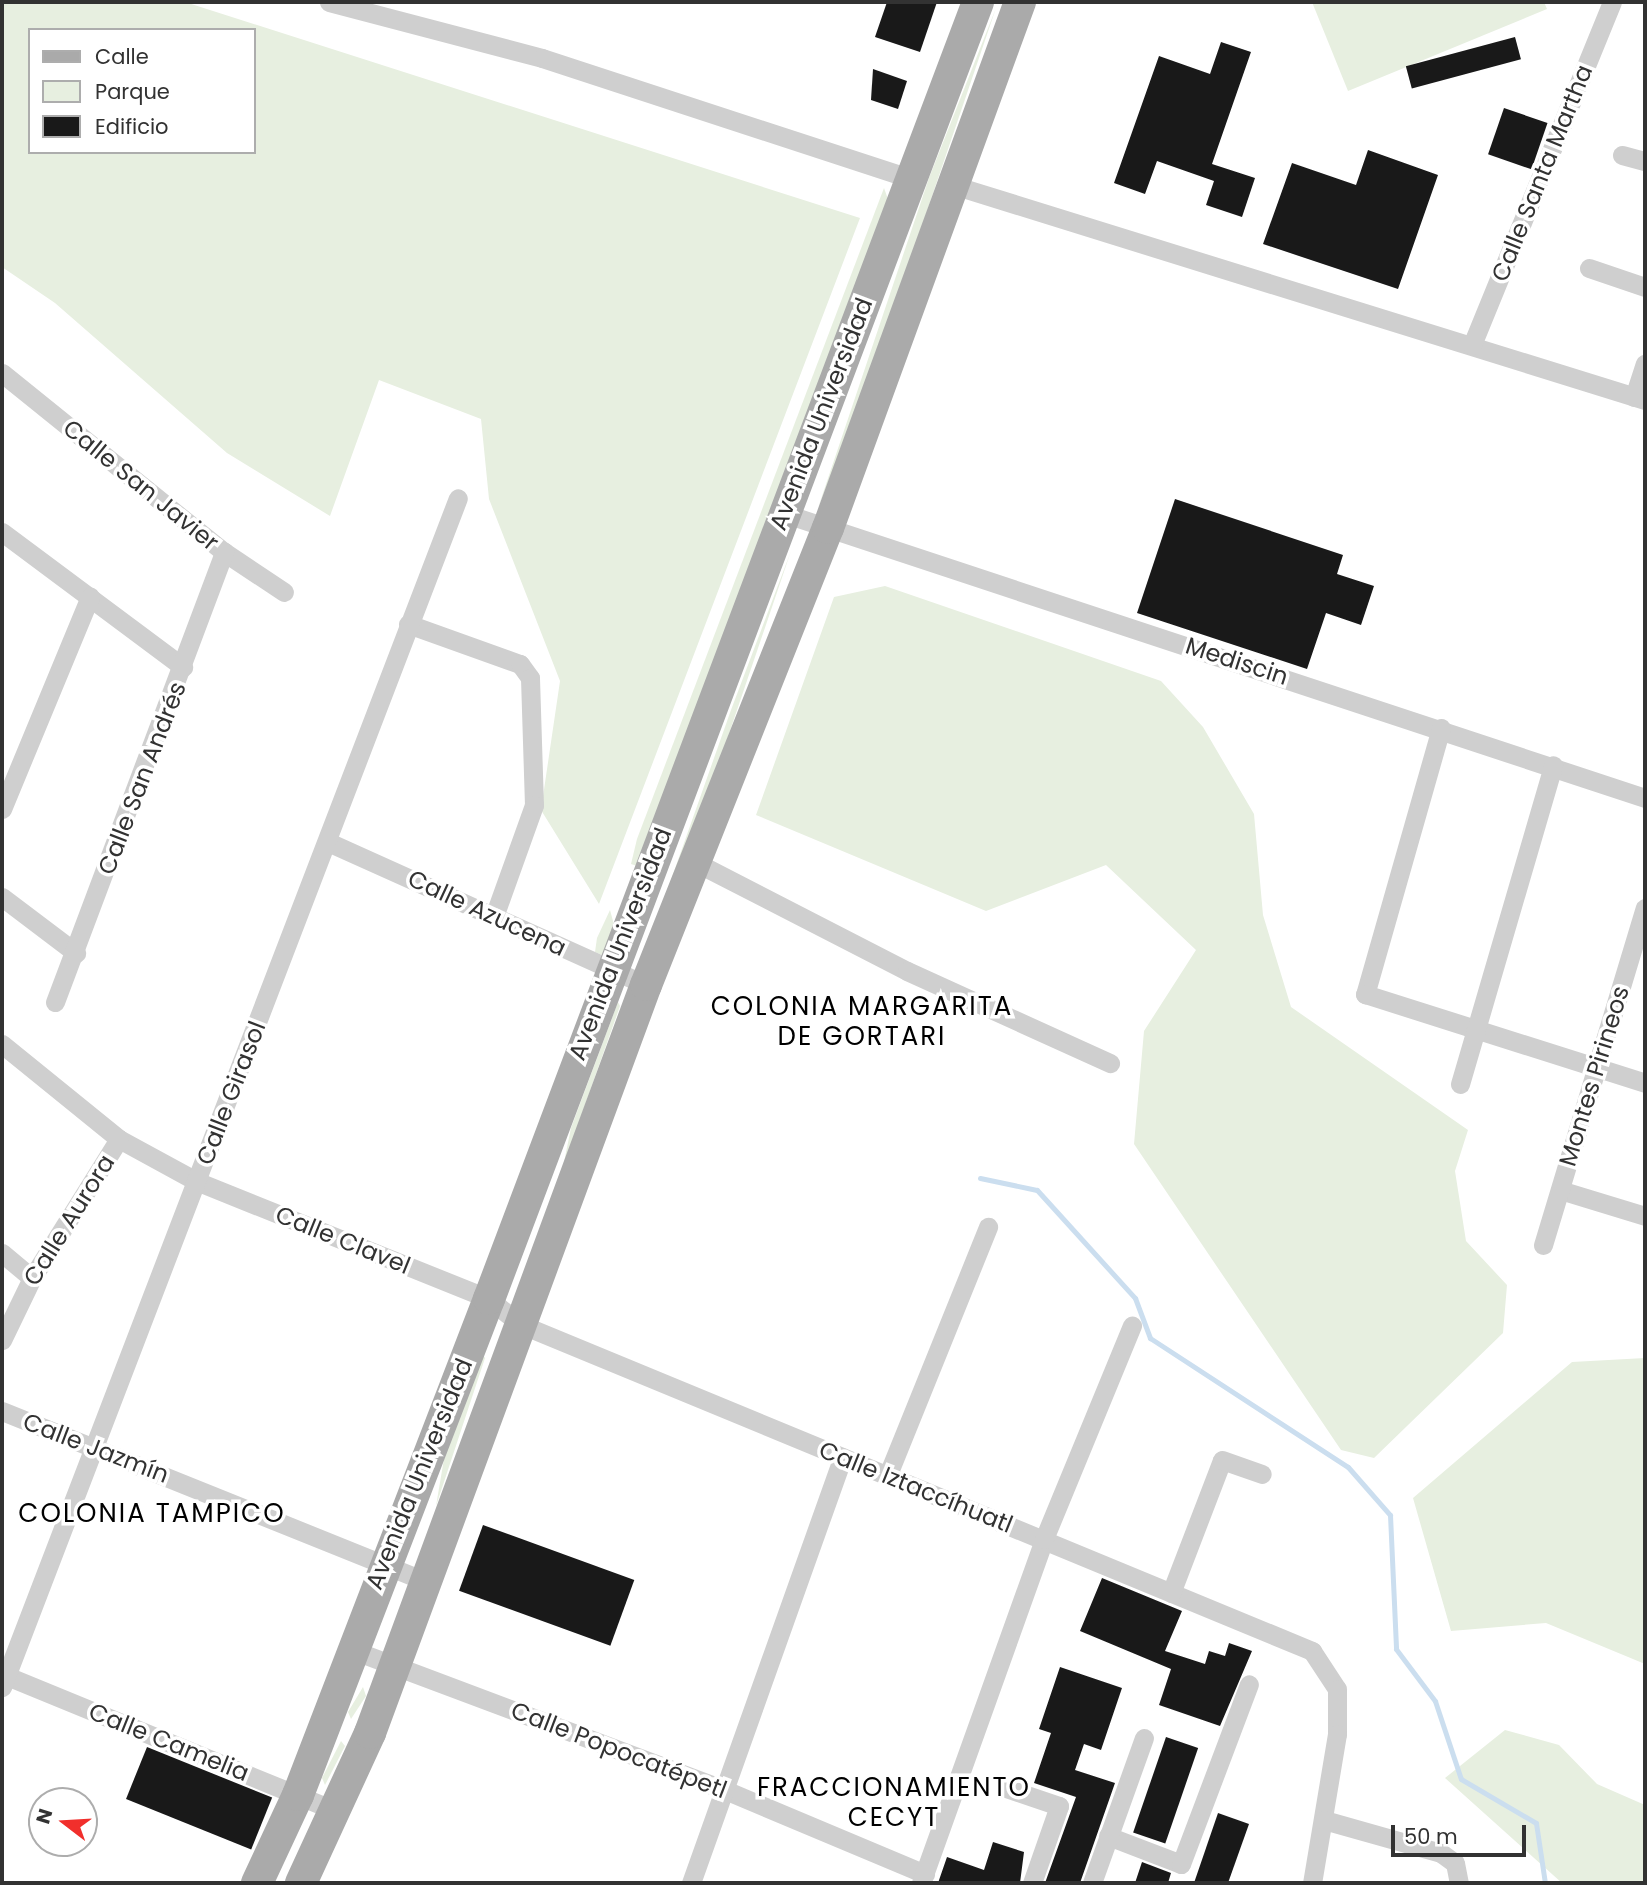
<!DOCTYPE html>
<meta charset="utf-8">
<style>
body{margin:0}
#map{position:relative;width:1647px;height:1885px;overflow:hidden;background:#fff;font-family:Poppins,sans-serif}
div>[style]{position:absolute}
.green>*{inset:0;background:#e7efe0}
.stream>*{height:5px;margin:-2.5px;padding:0 2.5px;transform-origin:2.5px;border-radius:2.5px;background:#cbdeef}
.building>*{inset:0;background:#191919;transform-origin:0 0}
.street>*{height:19px;margin:-9.5px;padding:0 9.5px;transform-origin:9.5px;border-radius:9.5px;background:#cfcfcf}
.primary>*{height:32px;margin:-16px;padding:0 16px;transform-origin:16px;border-radius:16px;background:#aaa}
span{translate:-50% -50%;white-space:nowrap;text-align:center;line-height:1.15;-webkit-text-stroke:7px #fff;paint-order:stroke}
.street-label{font-size:24px;color:#323232}
.neighbourhood-label{font-size:26px;color:#000;letter-spacing:2px}
.frame{position:absolute;inset:0;border:4px solid #323232;pointer-events:none}
.legend{position:absolute;left:28px;top:28px;width:228px;height:126px;box-sizing:border-box;background:#fff;border:2px solid #adadad;margin:0;padding:9px 12px;list-style:none;font-size:21px;color:#323232}
.legend li{display:flex;align-items:center;gap:14px;height:35px}
.legend b{width:35px;border:2px solid #adadad}
.north{position:absolute;left:28px;top:1787px;width:70px;height:70px;box-sizing:border-box;background:#fff;border:2px solid #adadad;border-radius:50%;rotate:287deg;font-size:19px;font-weight:700;line-height:28px;text-align:center;color:#323232}
.north::after{content:'';display:block;margin:auto;width:24px;height:32px;background:#f12f2c;clip-path:polygon(50% 0,100% 100%,50% 72%,0 100%)}
.scale{position:absolute;left:1391px;top:1825px;width:135px;height:32px;box-sizing:border-box;border:4px solid #323232;border-top:0;padding-left:9px;font-size:21px;line-height:24px;white-space:nowrap;color:#323232;-webkit-text-stroke:5px #fff;paint-order:stroke}
</style>
<div id="map">
<div class="green">
<i style="clip-path:polygon(evenodd,2px 2px,185px 2px,860px 218px,599px 904px,541px 810px,560px 681px,489px 499px,481px 419px,379px 380px,330px 516px,227px 453px,55px 303px,2px 267px,2px 2px,30px 30px,254px 30px,254px 152px,30px 152px,30px 30px)"></i>
<i style="clip-path:polygon(1312px 2px,1544px 2px,1547px 9px,1348px 91px)"></i>
<i style="clip-path:polygon(996px 8px,879px 352px,818px 508px,929px 178px)"></i>
<i style="clip-path:polygon(884px 188px,889px 202px,637px 866px,631px 864px,637px 839px)"></i>
<i style="clip-path:polygon(791px 551px,701px 816px,660px 911px,731px 710px)"></i>
<i style="clip-path:polygon(885px 586px,1161px 681px,1203px 727px,1254px 814px,1263px 915px,1291px 1007px,1468px 1130px,1455px 1171px,1466px 1241px,1507px 1285px,1503px 1333px,1374px 1458px,1341px 1450px,1134px 1144px,1144px 1031px,1196px 950px,1106px 865px,986px 911px,756px 815px,834px 597px)"></i>
<i style="clip-path:polygon(610px 910px,616px 932px,602px 955px,595px 952px,597px 938px)"></i>
<i style="clip-path:polygon(618px 1002px,620px 1006px,563px 1167px,571px 1128px)"></i>
<i style="clip-path:polygon(482px 1354px,485px 1358px,436px 1506px,445px 1453px)"></i>
<i style="clip-path:polygon(1645px 1358px,1645px 1664px,1546px 1623px,1451px 1631px,1413px 1498px,1572px 1362px)"></i>
<i style="clip-path:polygon(363px 1687px,366px 1696px,351px 1719px,348px 1712px)"></i>
<i style="clip-path:polygon(1505px 1730px,1559px 1745px,1597px 1784px,1645px 1805px,1645px 1883px,1562px 1883px,1445px 1778px)"></i>
<i style="clip-path:polygon(341px 1741px,345px 1746px,325px 1785px,322px 1778px)"></i>
</div>
<div class="stream">
<i style="left:980px;top:1178px;width:58px;rotate:11.9deg"></i>
<i style="left:1037px;top:1190px;width:146px;rotate:47.8deg"></i>
<i style="left:1135px;top:1298px;width:43px;rotate:69.4deg"></i>
<i style="left:1150px;top:1338px;width:236px;rotate:33.1deg"></i>
<i style="left:1348px;top:1467px;width:64px;rotate:48.8deg"></i>
<i style="left:1390px;top:1515px;width:134px;rotate:87.4deg"></i>
<i style="left:1396px;top:1649px;width:65px;rotate:53.1deg"></i>
<i style="left:1435px;top:1701px;width:82px;rotate:71.6deg"></i>
<i style="left:1461px;top:1779px;width:87px;rotate:30.4deg"></i>
<i style="left:1536px;top:1823px;width:61px;rotate:81.5deg"></i>
</div>
<div class="building">
<i style="clip-path:polygon(887px 2px,937px 2px,920px 52px,875px 37px)"></i>
<i style="left:1515px;top:37px;width:23px;height:113px;rotate:75deg"></i>
<i style="clip-path:polygon(1221px 42px,1251px 52px,1212px 164px,1255px 178px,1242px 217px,1206px 205px,1214px 181px,1157px 161px,1145px 194px,1114px 183px,1159px 56px,1210px 74px)"></i>
<i style="clip-path:polygon(873px 69px,907px 81px,898px 109px,871px 100px)"></i>
<i style="left:1504px;top:108px;width:46px;height:49px;rotate:19deg"></i>
<i style="clip-path:polygon(1368px 150px,1438px 175px,1398px 289px,1263px 244px,1292px 163px,1356px 185px)"></i>
<i style="clip-path:polygon(1175px 499px,1343px 555px,1337px 574px,1374px 586px,1361px 625px,1326px 613px,1307px 669px,1137px 613px)"></i>
<i style="left:483px;top:1525px;width:161px;height:70px;rotate:20deg"></i>
<i style="clip-path:polygon(1102px 1578px,1182px 1611px,1165px 1651px,1205px 1664px,1209px 1651px,1225px 1656px,1229px 1643px,1252px 1651px,1220px 1726px,1159px 1705px,1171px 1669px,1080px 1631px)"></i>
<i style="clip-path:polygon(1060px 1667px,1122px 1688px,1101px 1750px,1084px 1744px,1075px 1770px,1115px 1783px,1080px 1883px,1045px 1883px,1076px 1797px,1034px 1783px,1051px 1733px,1039px 1729px)"></i>
<i style="left:1166px;top:1737px;width:34px;height:101px;rotate:19deg"></i>
<i style="left:147px;top:1747px;width:135px;height:56px;rotate:22deg"></i>
<i style="clip-path:polygon(1218px 1813px,1249px 1824px,1228px 1883px,1194px 1883px)"></i>
<i style="clip-path:polygon(993px 1842px,1024px 1852px,1020px 1883px,938px 1883px,947px 1857px,984px 1870px)"></i>
<i style="clip-path:polygon(1142px 1862px,1171px 1873px,1168px 1883px,1135px 1883px)"></i>
</div>
<div class="street">
<i style="left:329px;top:2px;width:220px;rotate:14.7deg"></i>
<i style="left:542px;top:58px;width:389px;rotate:18.1deg"></i>
<i style="left:1622px;top:155px;width:24px;rotate:15deg"></i>
<i style="left:953px;top:185px;width:725px;rotate:17.26deg"></i>
<i style="left:1589px;top:268px;width:59px;rotate:18.7deg"></i>
<i style="left:1472px;top:345px;width:370px;rotate:-67.8deg"></i>
<i style="left:2px;top:373px;width:285px;rotate:38.9deg"></i>
<i style="left:224px;top:552px;width:72px;rotate:33.7deg"></i>
<i style="left:1634px;top:397px;width:35px;rotate:-72deg"></i>
<i style="left:783px;top:513px;width:908px;rotate:18.3deg"></i>
<i style="left:2px;top:532px;width:226px;rotate:36.7deg"></i>
<i style="left:408px;top:624px;width:119px;rotate:19.7deg"></i>
<i style="left:520px;top:664px;width:17px;rotate:54deg"></i>
<i style="left:530px;top:678px;width:127px;rotate:88.2deg"></i>
<i style="left:534px;top:805px;width:116px;rotate:109.7deg"></i>
<i style="left:1441px;top:728px;width:277px;rotate:105.9deg"></i>
<i style="left:1365px;top:994px;width:294px;rotate:17.6deg"></i>
<i style="left:2px;top:809px;width:230px;rotate:-67.5deg"></i>
<i style="left:328px;top:842px;width:349px;rotate:24.2deg"></i>
<i style="left:697px;top:863px;width:236px;rotate:27.2deg"></i>
<i style="left:907px;top:971px;width:223px;rotate:24.4deg"></i>
<i style="left:2px;top:897px;width:93px;rotate:37.1deg"></i>
<i style="left:55px;top:1002px;width:481px;rotate:-69.4deg"></i>
<i style="left:2px;top:1044px;width:151px;rotate:39.1deg"></i>
<i style="left:119px;top:1139px;width:88px;rotate:28.6deg"></i>
<i style="left:196px;top:1181px;width:316px;rotate:21.9deg"></i>
<i style="left:489px;top:1299px;width:40px;rotate:39deg"></i>
<i style="left:520px;top:1324px;width:857px;rotate:22.43deg"></i>
<i style="left:1312px;top:1651px;width:45px;rotate:56.7deg"></i>
<i style="left:1337px;top:1689px;width:45px;rotate:90deg"></i>
<i style="left:1337px;top:1734px;width:151px;rotate:99.5deg"></i>
<i style="left:1460px;top:1084px;width:332px;rotate:-73.7deg"></i>
<i style="left:1560px;top:1190px;width:89px;rotate:17deg"></i>
<i style="left:1543px;top:1245px;width:352px;rotate:-73.2deg"></i>
<i style="left:2px;top:1253px;width:39px;rotate:40deg"></i>
<i style="left:2px;top:1340px;width:69px;rotate:-64.2deg"></i>
<i style="left:32px;top:1278px;width:164px;rotate:-58deg"></i>
<i style="left:2px;top:1411px;width:455px;rotate:21.9deg"></i>
<i style="left:887px;top:1477px;width:270px;rotate:-68deg"></i>
<i style="left:1171px;top:1593px;width:142px;rotate:-69deg"></i>
<i style="left:1222px;top:1460px;width:42px;rotate:19.3deg"></i>
<i style="left:350px;top:1649px;width:401px;rotate:20.6deg"></i>
<i style="left:725px;top:1790px;width:217px;rotate:22.8deg"></i>
<i style="left:2px;top:1674px;width:361px;rotate:22.3deg"></i>
<i style="left:2px;top:1687px;width:1273px;rotate:-69.02deg"></i>
<i style="left:1006px;top:1788px;width:56px;rotate:18.8deg"></i>
<i style="left:1059px;top:1806px;width:82px;rotate:109.3deg"></i>
<i style="left:1324px;top:1820px;width:122px;rotate:15.8deg"></i>
<i style="left:1441px;top:1853px;width:17px;rotate:36deg"></i>
<i style="left:1455px;top:1863px;width:20px;rotate:79deg"></i>
<i style="left:1108px;top:1836px;width:78px;rotate:21deg"></i>
<i style="left:1181px;top:1864px;width:192px;rotate:-69.3deg"></i>
<i style="left:691px;top:1883px;width:452px;rotate:-70.4deg"></i>
<i style="left:921px;top:1883px;width:365px;rotate:-70.3deg"></i>
<i style="left:1044px;top:1539px;width:231px;rotate:-67.6deg"></i>
<i style="left:1092px;top:1883px;width:154px;rotate:-70.3deg"></i>
</div>
<div class="primary">
<i style="left:257px;top:1883px;width:97px;rotate:-65deg"></i>
<i style="left:298px;top:1795px;width:532px;rotate:-68.94deg"></i>
<i style="left:489px;top:1299px;width:1386px;rotate:-69.34deg"></i>
<i style="left:301px;top:1883px;width:165px;rotate:-65.3deg"></i>
<i style="left:370px;top:1733px;width:797px;rotate:-69.75deg"></i>
<i style="left:646px;top:985px;width:492px;rotate:-68.3deg"></i>
<i style="left:828px;top:528px;width:560px;rotate:-69.95deg"></i>
</div>
<div class="street-label">
<span style="left:1542px;top:173px;rotate:-68deg">Calle Santa Martha</span>
<span style="left:821px;top:414px;rotate:-69deg">Avenida Universidad</span>
<span style="left:141px;top:485px;rotate:39deg">Calle San Javier</span>
<span style="left:1237px;top:661px;rotate:18deg">Mediscin</span>
<span style="left:142px;top:778px;rotate:-69deg">Calle San Andrés</span>
<span style="left:487px;top:913px;rotate:25deg">Calle Azucena</span>
<span style="left:620px;top:944px;rotate:-69deg">Avenida Universidad</span>
<span style="left:1594px;top:1076px;rotate:-73deg">Montes Pirineos</span>
<span style="left:231px;top:1093px;rotate:-69deg">Calle Girasol</span>
<span style="left:69px;top:1220px;rotate:-58deg">Calle Aurora</span>
<span style="left:343px;top:1240px;rotate:22deg">Calle Clavel</span>
<span style="left:96px;top:1448px;rotate:21deg">Calle Jazmín</span>
<span style="left:419px;top:1474px;rotate:-68deg">Avenida Universidad</span>
<span style="left:916px;top:1487px;rotate:22deg">Calle Iztaccíhuatl</span>
<span style="left:169px;top:1742px;rotate:22deg">Calle Camelia</span>
<span style="left:619px;top:1750px;rotate:21deg">Calle Popocatépetl</span>
</div>
<div class="neighbourhood-label">
<span style="left:862px;top:1022px">COLONIA MARGARITA<br>DE GORTARI</span>
<span style="left:152px;top:1514px">COLONIA TAMPICO</span>
<span style="left:894px;top:1803px">FRACCIONAMIENTO<br>CECYT</span>
</div>
<div class="frame"></div>
<ul class="legend">
<li><b style="height:9px;background:#aaa"></b>Calle</li>
<li><b style="height:19px;background:#e7efe0"></b>Parque</li>
<li><b style="height:19px;background:#191919"></b>Edificio</li>
</ul>
<div class="north">N</div>
<div class="scale">50 m</div>
</div>
